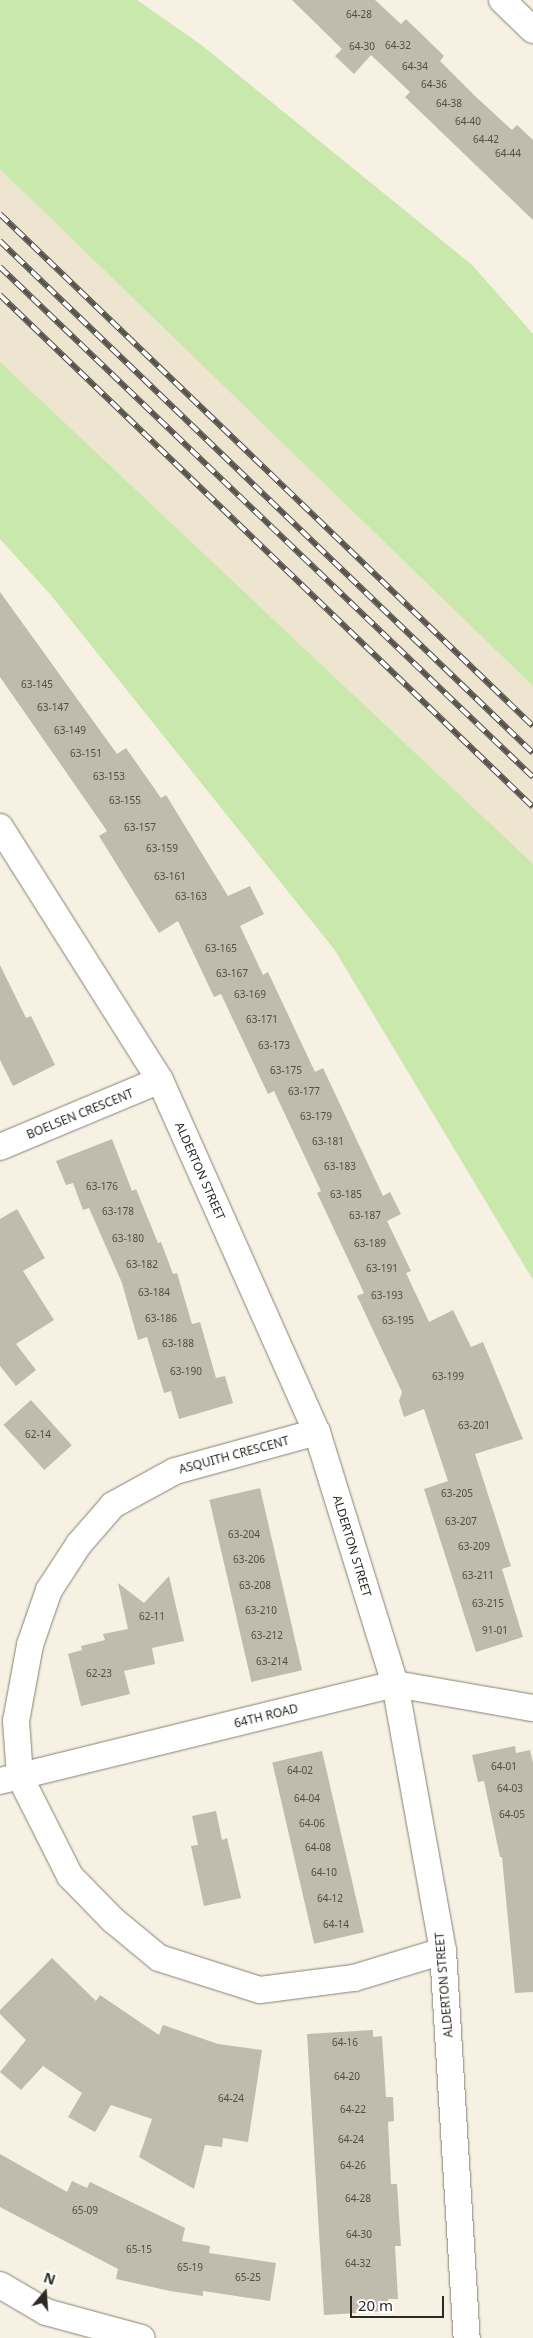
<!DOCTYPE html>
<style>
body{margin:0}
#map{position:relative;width:533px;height:2338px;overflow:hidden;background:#f6f1e3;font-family:"Noto Sans",sans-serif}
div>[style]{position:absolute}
.built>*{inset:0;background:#ede5d0}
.green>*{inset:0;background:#c9e9ac}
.building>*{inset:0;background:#c0bbad;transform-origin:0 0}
.roads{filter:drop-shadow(0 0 1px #868174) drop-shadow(0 0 1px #868174)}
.minor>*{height:26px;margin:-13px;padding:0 13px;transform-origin:13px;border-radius:13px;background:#fff}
.rail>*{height:5.5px;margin-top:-2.75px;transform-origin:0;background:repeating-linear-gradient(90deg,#fff 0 11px,#57544c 0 22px);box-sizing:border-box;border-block:1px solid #57544c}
span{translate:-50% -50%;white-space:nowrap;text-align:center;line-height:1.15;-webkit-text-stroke:4.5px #fff;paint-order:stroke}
.number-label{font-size:10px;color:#504e46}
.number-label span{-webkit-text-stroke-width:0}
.street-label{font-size:12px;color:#2b2923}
.north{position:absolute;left:20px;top:2268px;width:50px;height:50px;-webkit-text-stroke:4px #fff;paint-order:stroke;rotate:18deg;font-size:14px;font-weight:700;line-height:20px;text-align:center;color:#2b2923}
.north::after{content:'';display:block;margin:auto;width:18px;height:22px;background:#2b2923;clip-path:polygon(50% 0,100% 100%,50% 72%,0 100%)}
.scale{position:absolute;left:350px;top:2296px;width:94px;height:22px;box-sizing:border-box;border:2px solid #2b2923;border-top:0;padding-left:6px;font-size:15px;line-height:18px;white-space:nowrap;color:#2b2923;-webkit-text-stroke:4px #fff;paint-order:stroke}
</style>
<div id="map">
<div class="built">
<i style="clip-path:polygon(0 0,200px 44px,472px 265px,533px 334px,533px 1262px,418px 1054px,0 505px)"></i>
</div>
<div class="green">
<i style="clip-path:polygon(0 0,137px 0,200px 44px,472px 265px,533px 334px,533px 686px,0 169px)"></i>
<i style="clip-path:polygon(0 362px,533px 864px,533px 1280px,334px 949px,50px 594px,0 539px)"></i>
</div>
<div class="building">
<i style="clip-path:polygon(292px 0,375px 0,401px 24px,406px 19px,444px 56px,440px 61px,475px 96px,512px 130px,517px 125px,533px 140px,533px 220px,405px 97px,410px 92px,371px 55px,354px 74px,335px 56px,342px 49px)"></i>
<i style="clip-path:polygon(0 592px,117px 754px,126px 748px,161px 798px,166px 795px,228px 896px,250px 886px,264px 914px,240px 926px,263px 975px,268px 972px,315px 1072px,323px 1068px,383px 1196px,390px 1192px,401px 1214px,387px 1221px,411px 1271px,406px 1273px,429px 1322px,453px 1310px,471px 1347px,483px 1342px,523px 1439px,475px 1454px,511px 1566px,502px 1569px,523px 1637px,476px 1652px,424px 1489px,448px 1481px,424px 1409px,404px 1417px,399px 1401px,402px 1392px,357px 1296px,364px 1293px,317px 1193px,321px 1191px,274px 1091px,268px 1094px,221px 994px,214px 997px,178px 921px,159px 933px,99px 836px,107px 831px,0 677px)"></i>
<i style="clip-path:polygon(0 965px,26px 1018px,31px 1016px,55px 1065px,13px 1086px,0 1060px)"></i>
<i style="clip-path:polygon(112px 1139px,132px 1191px,136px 1189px,158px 1243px,161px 1242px,173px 1274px,177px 1273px,192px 1324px,200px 1322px,216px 1378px,225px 1376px,233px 1403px,179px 1419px,171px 1391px,164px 1393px,147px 1337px,138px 1340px,122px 1283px,89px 1208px,83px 1210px,73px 1183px,66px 1185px,56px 1161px)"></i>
<i style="clip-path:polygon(17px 1209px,45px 1258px,23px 1271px,54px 1320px,16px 1344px,36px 1370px,16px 1386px,0 1366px,0 1219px)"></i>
<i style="left:31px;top:1400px;width:61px;height:37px;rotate:48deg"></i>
<i style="left:260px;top:1488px;width:187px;height:52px;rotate:77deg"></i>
<i style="clip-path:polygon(169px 1576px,184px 1641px,152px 1648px,155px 1664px,124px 1671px,130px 1694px,81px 1706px,68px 1654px,82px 1650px,81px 1646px,105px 1640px,103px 1634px,128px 1629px,118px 1583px,144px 1603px)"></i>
<i style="clip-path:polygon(515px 1746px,516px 1753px,530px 1750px,533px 1763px,533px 1992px,515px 1993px,502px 1857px,500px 1857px,484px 1781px,478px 1782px,472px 1755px)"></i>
<i style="left:322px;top:1751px;width:186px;height:51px;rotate:77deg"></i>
<i style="clip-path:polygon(216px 1811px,222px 1840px,227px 1838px,241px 1898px,204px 1906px,191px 1846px,198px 1845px,192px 1816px)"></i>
<i style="clip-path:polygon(52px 1958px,96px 2001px,100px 1995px,159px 2035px,163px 2025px,218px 2044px,262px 2050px,248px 2142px,223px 2138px,222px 2147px,205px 2145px,194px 2189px,139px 2157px,152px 2119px,111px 2105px,95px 2132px,68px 2117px,82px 2093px,43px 2066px,21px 2090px,0 2072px,26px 2040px,0 2014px,0 2010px)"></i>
<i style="clip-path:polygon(373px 2030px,373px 2037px,382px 2036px,386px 2097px,393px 2097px,394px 2121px,388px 2122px,391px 2184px,397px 2184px,401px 2246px,395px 2246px,398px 2299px,388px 2299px,389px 2311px,324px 2315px,307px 2034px)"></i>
<i style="clip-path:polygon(0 2154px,67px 2192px,72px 2181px,87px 2188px,90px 2182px,185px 2228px,182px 2241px,210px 2246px,209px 2253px,276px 2263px,270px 2301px,203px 2291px,203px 2296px,170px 2291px,116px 2279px,118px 2269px,0 2207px)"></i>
</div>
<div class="roads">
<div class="minor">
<i style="left:502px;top:0;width:43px;rotate:44.1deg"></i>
<i style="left:0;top:827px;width:299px;rotate:57.7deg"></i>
<i style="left:160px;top:1080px;width:385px;rotate:66deg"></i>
<i style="left:317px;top:1432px;width:264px;rotate:72.8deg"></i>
<i style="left:395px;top:1684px;width:271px;rotate:79.8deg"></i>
<i style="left:443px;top:1951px;width:388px;rotate:86.5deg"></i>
<i style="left:0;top:1147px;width:173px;rotate:-22.7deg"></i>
<i style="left:317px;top:1432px;width:147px;rotate:164.6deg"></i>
<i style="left:175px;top:1471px;width:71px;rotate:151.3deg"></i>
<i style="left:113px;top:1505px;width:52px;rotate:131.1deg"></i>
<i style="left:79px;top:1544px;width:55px;rotate:123.1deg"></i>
<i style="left:49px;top:1590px;width:58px;rotate:109.1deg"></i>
<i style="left:30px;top:1645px;width:77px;rotate:100.4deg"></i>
<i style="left:16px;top:1721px;width:56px;rotate:85.9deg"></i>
<i style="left:20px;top:1777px;width:111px;rotate:63.2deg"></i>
<i style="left:70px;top:1876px;width:62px;rotate:45.7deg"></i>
<i style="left:113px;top:1920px;width:60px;rotate:39.6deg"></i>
<i style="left:159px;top:1958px;width:106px;rotate:17.6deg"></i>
<i style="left:260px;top:1990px;width:95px;rotate:-7.3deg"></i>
<i style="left:354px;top:1978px;width:93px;rotate:-16.9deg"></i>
<i style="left:0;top:1781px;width:407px;rotate:-13.8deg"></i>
<i style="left:395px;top:1684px;width:140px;rotate:9.9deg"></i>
<i style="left:0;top:2285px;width:53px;rotate:30.4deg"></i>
<i style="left:46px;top:2312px;width:99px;rotate:15.2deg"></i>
</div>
</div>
<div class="rail">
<i style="left:0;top:214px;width:739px;rotate:43.85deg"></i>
<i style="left:0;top:241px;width:739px;rotate:43.85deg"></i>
<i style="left:0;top:267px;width:738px;rotate:43.74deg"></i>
<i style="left:0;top:295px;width:739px;rotate:43.85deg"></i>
</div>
<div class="number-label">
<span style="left:359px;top:15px">64-28</span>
<span style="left:398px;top:46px">64-32</span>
<span style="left:362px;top:47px">64-30</span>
<span style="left:415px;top:67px">64-34</span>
<span style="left:434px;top:85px">64-36</span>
<span style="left:449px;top:104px">64-38</span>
<span style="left:468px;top:122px">64-40</span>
<span style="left:486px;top:140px">64-42</span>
<span style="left:508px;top:154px">64-44</span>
<span style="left:37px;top:685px">63-145</span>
<span style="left:53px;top:708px">63-147</span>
<span style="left:70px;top:731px">63-149</span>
<span style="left:86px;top:754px">63-151</span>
<span style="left:109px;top:777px">63-153</span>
<span style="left:125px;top:801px">63-155</span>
<span style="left:140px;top:828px">63-157</span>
<span style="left:162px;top:849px">63-159</span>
<span style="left:170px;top:877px">63-161</span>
<span style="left:191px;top:897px">63-163</span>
<span style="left:221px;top:949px">63-165</span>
<span style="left:232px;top:974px">63-167</span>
<span style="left:250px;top:995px">63-169</span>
<span style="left:262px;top:1020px">63-171</span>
<span style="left:274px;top:1046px">63-173</span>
<span style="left:286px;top:1071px">63-175</span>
<span style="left:304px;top:1092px">63-177</span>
<span style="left:316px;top:1117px">63-179</span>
<span style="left:328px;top:1142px">63-181</span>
<span style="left:340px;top:1167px">63-183</span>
<span style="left:102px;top:1187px">63-176</span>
<span style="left:346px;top:1195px">63-185</span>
<span style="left:118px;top:1212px">63-178</span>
<span style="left:365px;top:1216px">63-187</span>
<span style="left:128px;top:1239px">63-180</span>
<span style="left:370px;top:1244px">63-189</span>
<span style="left:142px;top:1265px">63-182</span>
<span style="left:382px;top:1269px">63-191</span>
<span style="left:154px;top:1293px">63-184</span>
<span style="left:387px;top:1296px">63-193</span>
<span style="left:161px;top:1319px">63-186</span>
<span style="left:398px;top:1321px">63-195</span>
<span style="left:178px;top:1344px">63-188</span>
<span style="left:186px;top:1372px">63-190</span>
<span style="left:448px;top:1377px">63-199</span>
<span style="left:474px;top:1426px">63-201</span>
<span style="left:38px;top:1435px">62-14</span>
<span style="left:457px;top:1494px">63-205</span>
<span style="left:461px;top:1522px">63-207</span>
<span style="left:244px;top:1535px">63-204</span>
<span style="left:474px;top:1547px">63-209</span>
<span style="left:249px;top:1560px">63-206</span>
<span style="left:478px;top:1576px">63-211</span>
<span style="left:255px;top:1586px">63-208</span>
<span style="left:488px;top:1604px">63-215</span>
<span style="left:261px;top:1611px">63-210</span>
<span style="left:152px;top:1617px">62-11</span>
<span style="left:495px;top:1631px">91-01</span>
<span style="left:267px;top:1636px">63-212</span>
<span style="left:272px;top:1662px">63-214</span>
<span style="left:99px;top:1674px">62-23</span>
<span style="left:504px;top:1767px">64-01</span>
<span style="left:300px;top:1771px">64-02</span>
<span style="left:510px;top:1789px">64-03</span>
<span style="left:307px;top:1799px">64-04</span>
<span style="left:512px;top:1815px">64-05</span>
<span style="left:312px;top:1824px">64-06</span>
<span style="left:318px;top:1848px">64-08</span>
<span style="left:324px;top:1873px">64-10</span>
<span style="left:330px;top:1899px">64-12</span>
<span style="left:336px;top:1925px">64-14</span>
<span style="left:345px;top:2043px">64-16</span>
<span style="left:347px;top:2077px">64-20</span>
<span style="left:231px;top:2099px">64-24</span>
<span style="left:353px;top:2110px">64-22</span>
<span style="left:351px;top:2140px">64-24</span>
<span style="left:353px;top:2166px">64-26</span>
<span style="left:358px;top:2199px">64-28</span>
<span style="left:85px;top:2211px">65-09</span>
<span style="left:359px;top:2235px">64-30</span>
<span style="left:139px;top:2250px">65-15</span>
<span style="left:358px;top:2264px">64-32</span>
<span style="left:190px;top:2268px">65-19</span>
<span style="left:248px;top:2278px">65-25</span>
</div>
<div class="street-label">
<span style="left:80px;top:1114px;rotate:-22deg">BOELSEN CRESCENT</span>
<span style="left:200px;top:1171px;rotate:66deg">ALDERTON STREET</span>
<span style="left:234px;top:1455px;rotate:-15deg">ASQUITH CRESCENT</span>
<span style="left:352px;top:1546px;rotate:73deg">ALDERTON STREET</span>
<span style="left:266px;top:1716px;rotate:-14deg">64TH ROAD</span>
<span style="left:444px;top:1985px;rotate:-95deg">ALDERTON STREET</span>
</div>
<div class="north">N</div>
<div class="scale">20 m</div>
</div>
